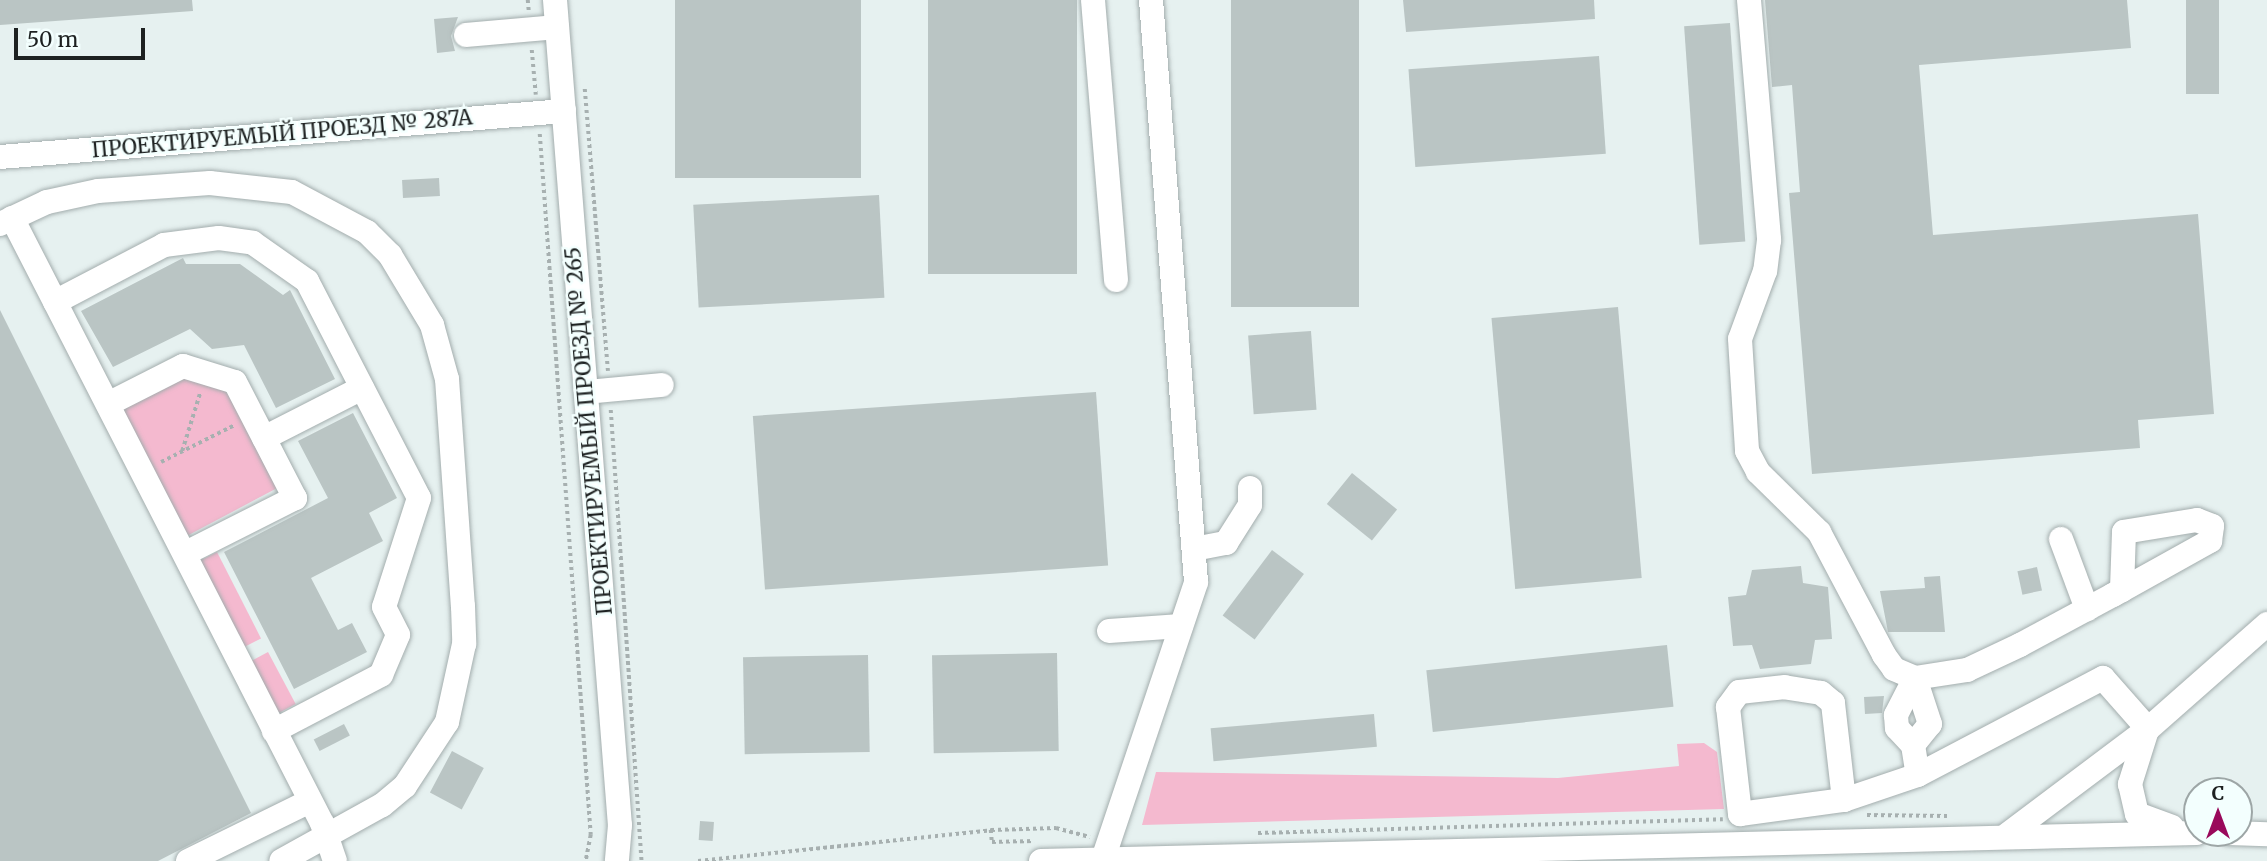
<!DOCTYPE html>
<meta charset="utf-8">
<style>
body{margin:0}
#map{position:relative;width:2267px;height:861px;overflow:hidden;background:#e6f1f0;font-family:Merriweather,serif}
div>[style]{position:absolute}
.green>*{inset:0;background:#f4b9cf;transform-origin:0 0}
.building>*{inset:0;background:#bac5c4;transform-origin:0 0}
.path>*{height:3.5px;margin-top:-1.75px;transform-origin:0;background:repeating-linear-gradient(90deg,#a7b0b0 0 3.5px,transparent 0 7px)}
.roads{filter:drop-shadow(0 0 2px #a3adad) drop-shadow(0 0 2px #a3adad)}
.minor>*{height:24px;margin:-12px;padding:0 12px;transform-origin:12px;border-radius:12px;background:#fff}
span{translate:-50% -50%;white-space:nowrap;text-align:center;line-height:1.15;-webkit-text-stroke:5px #f3fffe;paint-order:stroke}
.street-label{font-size:21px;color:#1d2121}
.north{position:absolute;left:2183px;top:777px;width:70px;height:70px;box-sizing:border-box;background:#f3fffe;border:2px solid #9da6a6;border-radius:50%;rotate:0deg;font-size:19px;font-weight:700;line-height:28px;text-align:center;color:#1d2121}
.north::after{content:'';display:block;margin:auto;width:24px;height:32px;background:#99095b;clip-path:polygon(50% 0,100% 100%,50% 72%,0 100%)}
.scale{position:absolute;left:14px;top:28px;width:131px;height:32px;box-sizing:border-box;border:4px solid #1d2121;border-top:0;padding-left:9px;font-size:21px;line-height:24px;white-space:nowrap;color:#1d2121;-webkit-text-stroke:5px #f3fffe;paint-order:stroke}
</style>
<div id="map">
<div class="green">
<i style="clip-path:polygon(185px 371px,234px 390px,283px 485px,183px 538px,114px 406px)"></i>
<i style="left:217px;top:552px;width:97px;height:25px;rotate:63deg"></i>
<i style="left:268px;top:652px;width:59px;height:25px;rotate:62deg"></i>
<i style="clip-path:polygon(1704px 743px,1717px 752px,1724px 809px,1142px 825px,1156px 772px,1558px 778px,1679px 766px,1677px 744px)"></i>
</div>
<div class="building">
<i style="clip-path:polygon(0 0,192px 0,193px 11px,0 25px)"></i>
<i style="left:675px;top:0;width:186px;height:178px"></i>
<i style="left:928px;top:0;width:149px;height:274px"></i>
<i style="left:1231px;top:0;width:128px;height:307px"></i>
<i style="clip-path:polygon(1403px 0,1594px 0,1595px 19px,1406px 32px)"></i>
<i style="clip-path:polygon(1765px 0,2127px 0,2131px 48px,1919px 65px,1933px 235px,2198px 214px,2214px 414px,2138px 420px,2140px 448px,1812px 474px,1789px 193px,1800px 192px,1792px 85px,1772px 87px)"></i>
<i style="left:2186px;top:0;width:33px;height:94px"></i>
<i style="clip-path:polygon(458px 17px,451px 36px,455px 51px,437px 53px,434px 19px)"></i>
<i style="left:1730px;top:23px;width:219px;height:46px;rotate:86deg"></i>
<i style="left:1599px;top:56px;width:98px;height:191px;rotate:86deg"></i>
<i style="left:439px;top:178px;width:18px;height:37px;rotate:87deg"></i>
<i style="left:879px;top:195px;width:103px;height:186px;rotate:87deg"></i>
<i style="clip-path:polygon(183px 258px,186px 264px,240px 264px,283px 295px,290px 290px,335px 379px,276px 408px,244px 345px,212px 349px,190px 329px,113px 367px,81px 311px)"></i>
<i style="left:1618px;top:307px;width:272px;height:127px;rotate:85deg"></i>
<i style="clip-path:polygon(0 310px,251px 813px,158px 861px,0 861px)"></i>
<i style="left:1311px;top:331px;width:79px;height:63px;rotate:86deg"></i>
<i style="left:1096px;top:392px;width:174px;height:344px;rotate:86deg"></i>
<i style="clip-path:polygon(353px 413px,397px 498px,369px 513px,383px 541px,311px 578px,338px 630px,352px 623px,367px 652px,294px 689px,224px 552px,328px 498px,298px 441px)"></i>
<i style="left:1352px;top:473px;width:58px;height:40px;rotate:39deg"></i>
<i style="left:1272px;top:550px;width:40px;height:82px;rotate:37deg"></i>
<i style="clip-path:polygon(1801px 566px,1803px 583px,1828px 587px,1832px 639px,1815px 640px,1811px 664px,1760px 669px,1752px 645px,1733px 646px,1728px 597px,1746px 595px,1752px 570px)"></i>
<i style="left:2037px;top:567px;width:24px;height:20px;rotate:78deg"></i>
<i style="clip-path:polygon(1940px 576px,1945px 632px,1888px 632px,1880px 591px,1925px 588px,1924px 577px)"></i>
<i style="left:1667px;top:645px;width:62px;height:242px;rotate:84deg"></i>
<i style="left:1057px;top:653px;width:98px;height:125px;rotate:89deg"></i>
<i style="left:868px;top:655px;width:97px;height:125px;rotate:89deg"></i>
<i style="clip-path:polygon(1884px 696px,1882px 713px,1865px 714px,1864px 697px)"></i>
<i style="left:1374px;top:714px;width:33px;height:164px;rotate:85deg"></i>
<i style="left:344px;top:724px;width:13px;height:34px;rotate:63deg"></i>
<i style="left:452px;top:751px;width:36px;height:47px;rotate:28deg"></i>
<i style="left:700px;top:821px;width:14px;height:19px;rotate:4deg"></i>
</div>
<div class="path">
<i style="left:528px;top:0;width:11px;rotate:85deg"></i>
<i style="left:532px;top:50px;width:45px;rotate:84.9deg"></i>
<i style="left:585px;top:89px;width:283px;rotate:85.3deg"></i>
<i style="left:540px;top:134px;width:703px;rotate:85.84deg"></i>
<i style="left:591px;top:835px;width:26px;rotate:101deg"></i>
<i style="left:611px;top:410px;width:452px;rotate:86.1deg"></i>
<i style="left:182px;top:451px;width:61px;rotate:-72.8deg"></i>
<i style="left:161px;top:462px;width:83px;rotate:-26.6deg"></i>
<i style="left:1867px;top:815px;width:80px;rotate:0.7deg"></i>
<i style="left:991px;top:830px;width:12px;rotate:85deg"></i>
<i style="left:992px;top:842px;width:42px;rotate:-1.4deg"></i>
<i style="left:1258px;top:833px;width:465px;rotate:-1.7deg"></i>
<i style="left:698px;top:861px;width:295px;rotate:-6deg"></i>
<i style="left:991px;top:830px;width:65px;rotate:-1.8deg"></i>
<i style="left:1056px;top:828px;width:35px;rotate:15deg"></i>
</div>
<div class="roads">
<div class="minor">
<i style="left:555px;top:0;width:828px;rotate:85.5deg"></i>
<i style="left:620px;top:825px;width:36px;rotate:95deg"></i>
<i style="left:1093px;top:0;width:281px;rotate:85.3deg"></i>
<i style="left:1749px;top:0;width:241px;rotate:85.2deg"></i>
<i style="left:1769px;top:240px;width:31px;rotate:97deg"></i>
<i style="left:1765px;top:271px;width:72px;rotate:110.2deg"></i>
<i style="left:1740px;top:339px;width:112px;rotate:86.4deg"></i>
<i style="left:1747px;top:451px;width:24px;rotate:62deg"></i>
<i style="left:1758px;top:472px;width:86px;rotate:44.5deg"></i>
<i style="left:1819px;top:532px;width:139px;rotate:62.1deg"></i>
<i style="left:1884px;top:655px;width:17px;rotate:54deg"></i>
<i style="left:1894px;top:669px;width:23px;rotate:23deg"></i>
<i style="left:1915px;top:678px;width:42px;rotate:117.2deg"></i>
<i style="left:1896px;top:715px;width:13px;rotate:86deg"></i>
<i style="left:1897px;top:728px;width:23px;rotate:47deg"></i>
<i style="left:1913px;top:745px;width:30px;rotate:81deg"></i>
<i style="left:466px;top:35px;width:91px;rotate:-5deg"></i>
<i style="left:0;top:157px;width:566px;rotate:-4.66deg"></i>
<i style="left:12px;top:218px;width:680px;rotate:62.87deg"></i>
<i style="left:322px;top:823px;width:40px;rotate:71.1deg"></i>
<i style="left:0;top:224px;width:52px;rotate:-25.1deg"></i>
<i style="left:47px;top:202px;width:52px;rotate:-12.2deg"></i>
<i style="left:98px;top:191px;width:112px;rotate:-4.1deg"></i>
<i style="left:210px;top:183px;width:82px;rotate:6.3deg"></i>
<i style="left:292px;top:192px;width:85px;rotate:28.1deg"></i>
<i style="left:367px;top:232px;width:33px;rotate:45deg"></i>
<i style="left:390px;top:255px;width:82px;rotate:59deg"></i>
<i style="left:432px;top:325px;width:56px;rotate:74.5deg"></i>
<i style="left:447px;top:379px;width:228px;rotate:86deg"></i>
<i style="left:463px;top:606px;width:38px;rotate:88deg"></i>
<i style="left:464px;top:644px;width:80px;rotate:102.3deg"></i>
<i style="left:447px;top:722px;width:77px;rotate:123.3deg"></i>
<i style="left:405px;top:786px;width:30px;rotate:140deg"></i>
<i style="left:382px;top:805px;width:115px;rotate:151deg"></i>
<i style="left:55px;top:302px;width:123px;rotate:-27.6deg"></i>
<i style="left:164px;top:245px;width:55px;rotate:-7.3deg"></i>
<i style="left:219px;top:238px;width:34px;rotate:8deg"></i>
<i style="left:253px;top:243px;width:66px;rotate:35.1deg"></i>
<i style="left:307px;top:281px;width:244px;rotate:62.7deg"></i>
<i style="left:419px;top:498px;width:114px;rotate:107.8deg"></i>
<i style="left:384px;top:607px;width:31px;rotate:63deg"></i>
<i style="left:398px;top:635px;width:43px;rotate:113deg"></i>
<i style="left:381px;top:675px;width:121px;rotate:152.4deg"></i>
<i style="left:586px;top:392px;width:76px;rotate:-5.3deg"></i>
<i style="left:108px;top:404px;width:84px;rotate:-26.9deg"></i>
<i style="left:183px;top:366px;width:54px;rotate:17.1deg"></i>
<i style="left:235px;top:382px;width:131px;rotate:62.7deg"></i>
<i style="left:295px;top:498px;width:122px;rotate:153.2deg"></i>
<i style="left:264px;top:438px;width:110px;rotate:-27deg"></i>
<i style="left:2061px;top:539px;width:75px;rotate:69.6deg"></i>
<i style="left:1194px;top:549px;width:33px;rotate:-11deg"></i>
<i style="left:1226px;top:543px;width:45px;rotate:-57.7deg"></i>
<i style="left:1250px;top:505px;width:17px;rotate:-90deg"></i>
<i style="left:1109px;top:631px;width:72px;rotate:-4deg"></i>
<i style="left:1915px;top:678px;width:53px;rotate:-8.7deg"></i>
<i style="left:1967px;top:670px;width:59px;rotate:-25.3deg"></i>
<i style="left:2020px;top:645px;width:106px;rotate:-28.3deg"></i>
<i style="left:2113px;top:595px;width:10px;rotate:-29deg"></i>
<i style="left:2122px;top:590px;width:101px;rotate:-29.1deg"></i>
<i style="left:2210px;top:541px;width:15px;rotate:-82deg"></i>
<i style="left:2212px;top:526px;width:16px;rotate:-158deg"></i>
<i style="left:2197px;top:520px;width:74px;rotate:170.7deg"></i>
<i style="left:2124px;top:532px;width:58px;rotate:92deg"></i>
<i style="left:2147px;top:730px;width:57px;rotate:107.5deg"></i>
<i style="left:2130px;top:784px;width:31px;rotate:77deg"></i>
<i style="left:2137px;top:814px;width:37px;rotate:20deg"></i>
<i style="left:1913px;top:745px;width:27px;rotate:-51deg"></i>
<i style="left:1930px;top:724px;width:48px;rotate:-108.1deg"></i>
<i style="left:1844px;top:800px;width:98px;rotate:-96.5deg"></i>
<i style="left:1833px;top:703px;width:16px;rotate:-140deg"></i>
<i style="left:1821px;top:693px;width:36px;rotate:-171deg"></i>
<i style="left:1785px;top:687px;width:46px;rotate:173.8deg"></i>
<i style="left:1739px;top:692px;width:19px;rotate:126deg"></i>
<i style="left:1728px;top:707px;width:108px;rotate:83.6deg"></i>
<i style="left:1740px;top:814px;width:105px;rotate:-7.7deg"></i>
<i style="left:1844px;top:800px;width:78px;rotate:-18.7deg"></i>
<i style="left:1918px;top:775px;width:209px;rotate:-27.7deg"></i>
<i style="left:2103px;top:678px;width:68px;rotate:48.6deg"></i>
<i style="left:2229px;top:833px;width:38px;rotate:2deg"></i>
<i style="left:2008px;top:834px;width:175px;rotate:-36.9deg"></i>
<i style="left:2148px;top:729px;width:159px;rotate:-41.4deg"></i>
<i style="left:1103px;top:859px;width:292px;rotate:-71.4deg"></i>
<i style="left:1196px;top:582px;width:584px;rotate:-94.42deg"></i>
<i style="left:188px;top:861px;width:136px;rotate:-26.2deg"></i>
<i style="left:1041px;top:861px;width:1156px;rotate:-1.39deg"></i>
</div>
</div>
<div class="street-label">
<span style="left:282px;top:134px;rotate:-5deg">ПРОЕКТИРУЕМЫЙ ПРОЕЗД № 287А</span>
<span style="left:589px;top:431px;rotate:-95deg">ПРОЕКТИРУЕМЫЙ ПРОЕЗД № 265</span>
</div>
<div class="north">С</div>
<div class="scale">50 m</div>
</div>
